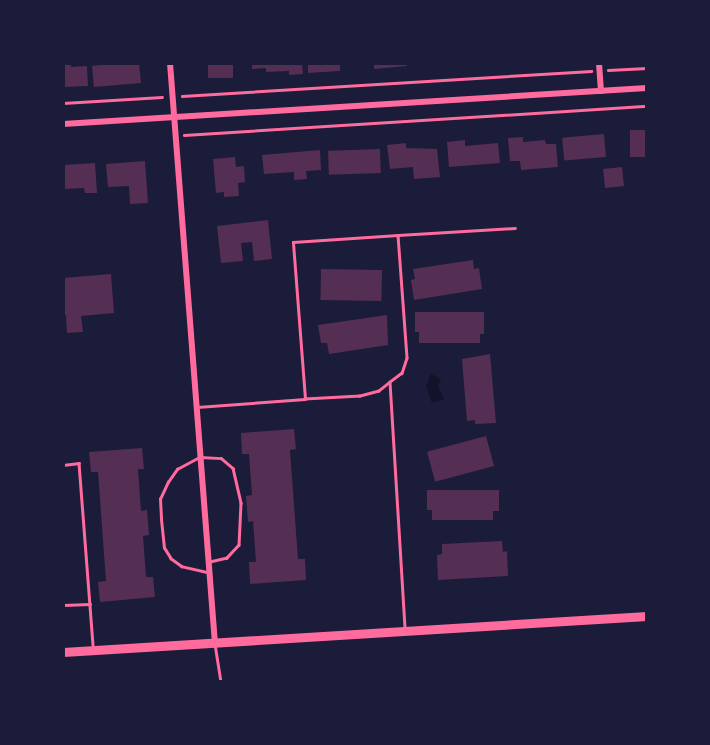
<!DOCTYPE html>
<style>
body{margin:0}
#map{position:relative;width:710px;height:745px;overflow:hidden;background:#1b1b3a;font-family:Signika,sans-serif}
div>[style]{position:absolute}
.water>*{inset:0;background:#12122b}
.building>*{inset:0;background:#542f53;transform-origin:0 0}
.path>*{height:2.5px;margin:-1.25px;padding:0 1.25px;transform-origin:1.25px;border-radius:1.25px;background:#ff6b9d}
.service>*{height:2.5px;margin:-1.25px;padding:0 1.25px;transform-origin:1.25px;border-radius:1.25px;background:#ff6b9d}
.minor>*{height:6px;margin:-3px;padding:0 3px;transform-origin:3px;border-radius:3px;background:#ff6b9d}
.primary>*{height:9px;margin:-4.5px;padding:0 4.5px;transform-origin:4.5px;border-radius:4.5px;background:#ff6b9d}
span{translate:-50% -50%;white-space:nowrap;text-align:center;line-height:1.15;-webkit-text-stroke:7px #1b1b3a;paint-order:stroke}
.frame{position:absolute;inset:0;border:65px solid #1b1b3a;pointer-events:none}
</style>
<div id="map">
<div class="water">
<i style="clip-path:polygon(431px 374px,441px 379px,438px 386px,444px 399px,432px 403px,426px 386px)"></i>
</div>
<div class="building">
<i style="clip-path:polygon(63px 63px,71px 63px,71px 67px,87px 66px,88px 86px,63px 87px)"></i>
<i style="clip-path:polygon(116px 63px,139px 63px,141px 83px,94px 87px,92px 66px)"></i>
<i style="left:208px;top:63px;width:25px;height:15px"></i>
<i style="clip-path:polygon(252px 63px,302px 63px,303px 74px,289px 75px,289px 71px,266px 72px,266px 68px,252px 69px)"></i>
<i style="clip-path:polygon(308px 63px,340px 63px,340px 71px,308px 73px)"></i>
<i style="clip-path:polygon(374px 63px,407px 63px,407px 66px,374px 69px)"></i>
<i style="left:647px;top:130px;width:27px;height:17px;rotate:90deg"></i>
<i style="left:604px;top:134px;width:23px;height:42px;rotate:85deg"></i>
<i style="clip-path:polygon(523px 137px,523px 142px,545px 140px,546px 144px,556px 144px,558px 167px,521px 170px,520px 161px,510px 161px,508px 138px)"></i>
<i style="clip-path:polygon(465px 140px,465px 146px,498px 143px,500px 163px,449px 167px,447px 142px)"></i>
<i style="clip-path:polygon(406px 143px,406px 148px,437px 149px,440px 177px,414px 179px,413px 167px,390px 169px,387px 145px)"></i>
<i style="left:380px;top:149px;width:24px;height:52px;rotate:88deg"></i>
<i style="clip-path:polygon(320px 150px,321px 170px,306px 171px,307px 179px,294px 180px,294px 172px,264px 174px,262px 155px)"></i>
<i style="clip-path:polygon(235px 157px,236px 167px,244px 166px,245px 182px,238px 183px,239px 196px,224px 197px,224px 192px,216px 193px,213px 159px)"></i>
<i style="clip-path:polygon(145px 161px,148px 203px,130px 204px,129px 186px,108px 187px,106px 164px)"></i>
<i style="clip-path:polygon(95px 163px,97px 193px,85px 193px,84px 188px,63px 189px,63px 165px)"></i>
<i style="left:622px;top:167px;width:19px;height:19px;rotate:84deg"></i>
<i style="clip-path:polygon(268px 220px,272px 259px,254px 261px,252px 242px,241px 243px,243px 261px,221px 263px,217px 226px)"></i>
<i style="clip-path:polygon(473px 260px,474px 269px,479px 268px,482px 289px,414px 300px,411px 280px,415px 279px,413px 269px)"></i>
<i style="left:321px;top:269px;width:61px;height:31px;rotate:1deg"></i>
<i style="clip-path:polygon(111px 274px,114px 313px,81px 316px,83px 332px,67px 333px,66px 315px,63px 316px,63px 278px)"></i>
<i style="clip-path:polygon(415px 312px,484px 312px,484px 334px,480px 334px,480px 343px,419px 343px,419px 332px,415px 332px)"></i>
<i style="clip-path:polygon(387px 315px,388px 345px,329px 354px,327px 343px,321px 343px,318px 325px)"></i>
<i style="clip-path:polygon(490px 354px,496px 423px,475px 424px,475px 420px,467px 421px,462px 359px)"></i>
<i style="clip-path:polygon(294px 429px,296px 449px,290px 450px,298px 559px,305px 559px,306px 580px,250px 584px,249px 562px,256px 562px,253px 521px,248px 522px,246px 496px,252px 495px,249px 454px,242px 454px,241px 433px)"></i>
<i style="left:486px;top:436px;width:31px;height:61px;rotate:75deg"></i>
<i style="clip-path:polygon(142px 448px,144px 469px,138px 469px,141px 511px,147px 510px,149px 535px,143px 536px,146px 577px,153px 577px,155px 597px,100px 602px,98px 582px,106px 581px,98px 472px,91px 472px,89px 452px)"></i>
<i style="clip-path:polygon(427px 490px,499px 490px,499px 511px,493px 511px,493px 520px,432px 520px,432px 510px,427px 510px)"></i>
<i style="clip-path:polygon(502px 541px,503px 552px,507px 551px,508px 576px,438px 580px,437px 555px,442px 554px,442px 544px)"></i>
</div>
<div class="path">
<i style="left:608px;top:70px;width:39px;rotate:-3deg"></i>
<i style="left:182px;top:96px;width:410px;rotate:-3.5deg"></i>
<i style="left:63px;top:103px;width:99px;rotate:-3.5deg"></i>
<i style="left:184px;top:135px;width:464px;rotate:-3.6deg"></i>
</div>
<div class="service">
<i style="left:647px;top:227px;width:33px;rotate:90deg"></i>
<i style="left:398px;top:235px;width:117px;rotate:-3.4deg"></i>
<i style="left:390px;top:382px;width:14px;rotate:141deg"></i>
<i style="left:379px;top:391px;width:20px;rotate:165deg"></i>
<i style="left:360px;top:396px;width:55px;rotate:176.9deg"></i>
<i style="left:305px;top:399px;width:157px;rotate:-94.4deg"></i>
<i style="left:293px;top:242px;width:105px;rotate:-3.8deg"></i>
<i style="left:398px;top:235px;width:123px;rotate:85.8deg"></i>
<i style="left:407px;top:358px;width:16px;rotate:108deg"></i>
<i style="left:402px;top:373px;width:15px;rotate:143deg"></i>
<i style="left:390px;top:382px;width:245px;rotate:86.5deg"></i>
<i style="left:197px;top:407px;width:108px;rotate:-4.2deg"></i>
<i style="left:63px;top:465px;width:16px;rotate:-7deg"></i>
<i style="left:79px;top:463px;width:185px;rotate:85.6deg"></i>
<i style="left:209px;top:573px;width:28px;rotate:-167deg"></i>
<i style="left:182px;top:567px;width:14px;rotate:-144deg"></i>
<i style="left:171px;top:559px;width:13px;rotate:-122deg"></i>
<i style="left:164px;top:548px;width:30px;rotate:-96deg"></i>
<i style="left:161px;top:518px;width:19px;rotate:-93deg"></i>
<i style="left:160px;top:499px;width:19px;rotate:-65deg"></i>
<i style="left:168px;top:482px;width:16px;rotate:-55deg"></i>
<i style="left:177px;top:469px;width:26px;rotate:-28deg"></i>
<i style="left:200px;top:457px;width:21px;rotate:3deg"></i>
<i style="left:221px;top:458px;width:16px;rotate:40deg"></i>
<i style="left:233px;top:468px;width:36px;rotate:77deg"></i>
<i style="left:241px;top:503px;width:42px;rotate:92.7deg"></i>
<i style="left:239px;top:545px;width:18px;rotate:133deg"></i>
<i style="left:227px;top:558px;width:17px;rotate:167deg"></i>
<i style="left:63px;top:605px;width:27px;rotate:-2deg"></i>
<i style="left:215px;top:644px;width:38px;rotate:81deg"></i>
</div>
<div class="minor">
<i style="left:170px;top:63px;width:583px;rotate:85.57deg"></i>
<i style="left:599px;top:63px;width:28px;rotate:86deg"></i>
<i style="left:63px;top:124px;width:585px;rotate:-3.53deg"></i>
</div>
<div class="primary">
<i style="left:63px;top:652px;width:585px;rotate:-3.53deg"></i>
</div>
<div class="frame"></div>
</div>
